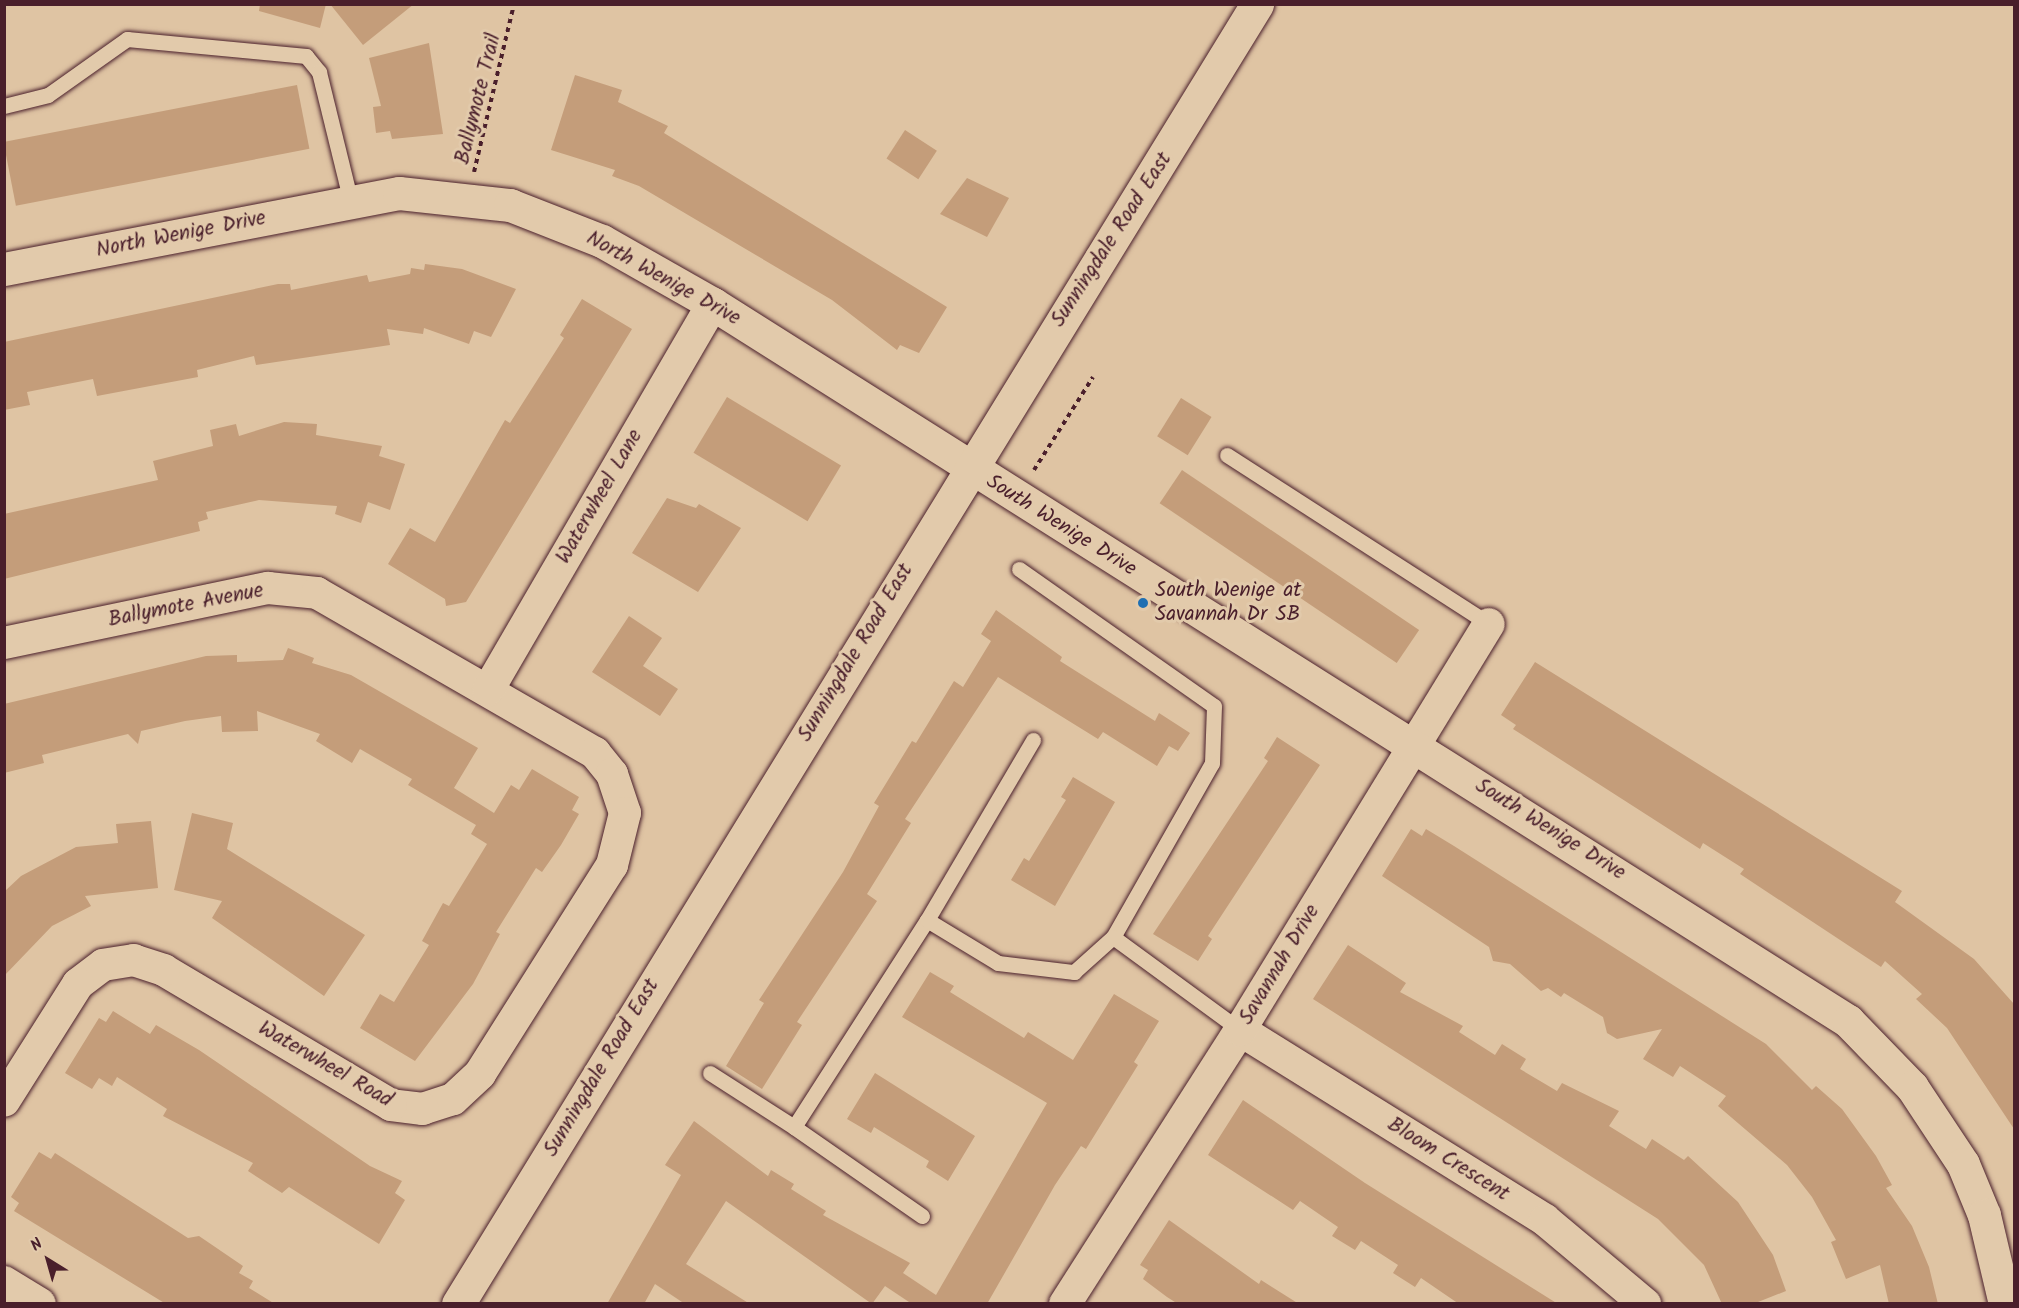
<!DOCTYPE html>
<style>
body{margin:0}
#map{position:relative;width:2019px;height:1308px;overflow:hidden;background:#dfc4a3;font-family:Kalam,sans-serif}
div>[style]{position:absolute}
.building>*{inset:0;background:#c49d7a;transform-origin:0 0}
.path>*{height:4px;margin-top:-2px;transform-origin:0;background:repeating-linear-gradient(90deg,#4a1f2b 0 4.5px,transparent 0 9px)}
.roads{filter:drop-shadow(0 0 2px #4a1f2b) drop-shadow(0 0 2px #4a1f2b)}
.lane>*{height:15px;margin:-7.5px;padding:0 7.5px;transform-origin:7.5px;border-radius:7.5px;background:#e2caab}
.street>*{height:32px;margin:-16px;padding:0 16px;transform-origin:16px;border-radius:16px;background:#e2caab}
.secondary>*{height:33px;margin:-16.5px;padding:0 16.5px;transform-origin:16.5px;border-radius:16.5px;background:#e2caab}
.dots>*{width:16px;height:16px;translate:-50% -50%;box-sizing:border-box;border:3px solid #e2caab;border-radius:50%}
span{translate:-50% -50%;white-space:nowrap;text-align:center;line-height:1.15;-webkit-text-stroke:6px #e2caab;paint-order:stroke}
.street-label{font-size:21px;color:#4a1f2b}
.poi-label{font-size:21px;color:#4a1f2b}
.left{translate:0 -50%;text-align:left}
.frame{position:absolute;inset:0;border:6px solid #4a1f2b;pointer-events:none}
.north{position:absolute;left:18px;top:1230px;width:60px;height:60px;-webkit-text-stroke:4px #e2caab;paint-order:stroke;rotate:323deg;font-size:16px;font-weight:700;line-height:24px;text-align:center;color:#4a1f2b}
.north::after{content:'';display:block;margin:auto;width:21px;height:27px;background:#4a1f2b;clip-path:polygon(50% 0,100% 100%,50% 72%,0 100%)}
</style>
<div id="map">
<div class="building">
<i style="clip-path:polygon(260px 4px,326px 4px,320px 28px,259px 11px)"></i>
<i style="clip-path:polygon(330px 4px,414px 4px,363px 45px)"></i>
<i style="clip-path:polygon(429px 43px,443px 134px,392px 139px,390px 131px,376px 133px,373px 107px,381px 106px,369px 58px)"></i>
<i style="clip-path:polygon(575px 75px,622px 90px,618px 102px,668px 126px,664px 133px,947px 307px,919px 353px,900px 345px,897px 350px,832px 300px,639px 186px,612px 176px,615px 170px,551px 150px)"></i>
<i style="left:297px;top:85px;width:65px;height:299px;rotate:79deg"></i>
<i style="left:905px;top:130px;width:38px;height:34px;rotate:33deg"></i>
<i style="clip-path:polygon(967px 178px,1009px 198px,987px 237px,940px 214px)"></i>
<i style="clip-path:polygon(425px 264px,462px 269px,516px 289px,491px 337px,474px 331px,469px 344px,424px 328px,423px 334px,387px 329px,390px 345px,256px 365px,254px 356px,197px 370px,198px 377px,97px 396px,93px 379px,27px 392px,30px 405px,4px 410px,4px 342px,278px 284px,290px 284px,291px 290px,367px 275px,369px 282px,410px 274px,411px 268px,424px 270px)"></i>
<i style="clip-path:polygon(582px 299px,632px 329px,466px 602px,446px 606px,445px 599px,388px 564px,410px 528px,435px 542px,505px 420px,510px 423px,564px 338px,560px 335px)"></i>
<i style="left:727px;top:397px;width:133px;height:65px;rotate:31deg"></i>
<i style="left:1181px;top:398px;width:36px;height:45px;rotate:32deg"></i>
<i style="clip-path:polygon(284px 422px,317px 424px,316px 435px,382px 446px,379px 456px,405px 464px,390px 510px,368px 502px,361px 523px,335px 514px,337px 506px,259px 500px,206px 512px,208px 519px,198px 522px,200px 531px,4px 579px,4px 514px,158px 480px,153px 461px,213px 446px,210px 430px,236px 424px,239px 436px)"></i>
<i style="left:1182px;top:470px;width:286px;height:40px;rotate:34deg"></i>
<i style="clip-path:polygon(667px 498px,696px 508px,699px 504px,741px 528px,698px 592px,632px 553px)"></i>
<i style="clip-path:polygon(996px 610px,1062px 657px,1060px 661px,1155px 721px,1159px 713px,1190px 733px,1178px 751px,1169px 746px,1157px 766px,1103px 732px,1098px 739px,998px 677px,905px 819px,911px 823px,867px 894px,877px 901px,797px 1022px,802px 1025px,762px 1089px,726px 1066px,764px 1003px,759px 1000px,843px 872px,879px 806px,874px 803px,912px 741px,916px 743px,954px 681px,963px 687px,991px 641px,981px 634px)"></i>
<i style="clip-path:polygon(629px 616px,662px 638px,643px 666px,678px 689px,660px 716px,592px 672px)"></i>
<i style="clip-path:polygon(288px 648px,314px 658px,312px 663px,351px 675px,478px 748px,454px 788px,494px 813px,511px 785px,519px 790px,532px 769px,579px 797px,572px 810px,579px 814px,561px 845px,542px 872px,536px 868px,496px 932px,500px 934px,473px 984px,415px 1061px,360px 1028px,380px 994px,394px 1002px,429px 945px,422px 941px,443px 903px,449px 906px,487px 844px,471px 834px,476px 825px,408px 785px,412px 779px,360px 749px,352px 763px,316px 741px,320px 734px,257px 711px,258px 731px,222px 732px,221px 716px,185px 721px,141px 731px,138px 744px,128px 734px,42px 755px,44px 763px,4px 773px,4px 704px,206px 656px,237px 655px,237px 662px,283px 660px)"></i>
<i style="clip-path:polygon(1535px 662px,1902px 891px,1895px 902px,1974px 959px,2014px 1004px,2014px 1129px,1947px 1028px,1916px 999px,1922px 994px,1885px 961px,1881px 967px,1740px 874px,1744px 869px,1703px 843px,1700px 849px,1513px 729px,1516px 725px,1501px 715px)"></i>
<i style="clip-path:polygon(1277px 737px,1320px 765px,1208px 936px,1212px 939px,1198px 961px,1153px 934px,1268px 761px,1264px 758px)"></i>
<i style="clip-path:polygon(1073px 777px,1115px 802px,1055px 906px,1011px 880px,1024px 858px,1029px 861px,1066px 800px,1061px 797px)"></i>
<i style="clip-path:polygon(192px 813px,233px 823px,227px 849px,365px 935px,324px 996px,212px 918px,222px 901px,174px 890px)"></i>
<i style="clip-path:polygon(151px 821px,158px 888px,85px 896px,91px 906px,52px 926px,4px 976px,4px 892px,21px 876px,76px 847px,118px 843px,116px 824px)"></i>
<i style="clip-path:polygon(1411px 829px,1422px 836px,1426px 829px,1454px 846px,1766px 1044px,1812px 1090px,1816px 1086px,1842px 1109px,1876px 1156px,1892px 1185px,1886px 1188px,1912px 1226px,1929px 1267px,1938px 1304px,1889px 1304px,1880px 1265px,1846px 1279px,1831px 1242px,1836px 1240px,1812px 1197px,1787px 1165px,1718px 1106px,1726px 1096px,1680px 1066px,1673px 1077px,1643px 1059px,1662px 1029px,1617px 1039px,1607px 1033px,1603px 1017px,1564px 993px,1561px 997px,1548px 988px,1541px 991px,1510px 964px,1493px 961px,1489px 947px,1382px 876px)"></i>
<i style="clip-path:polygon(1348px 945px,1406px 983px,1400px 992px,1463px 1026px,1459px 1032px,1495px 1055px,1502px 1044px,1526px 1059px,1520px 1069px,1557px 1091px,1562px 1083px,1619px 1111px,1609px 1126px,1646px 1149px,1652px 1139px,1684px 1160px,1688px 1156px,1738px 1202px,1773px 1255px,1786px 1291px,1753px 1304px,1722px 1304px,1704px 1265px,1658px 1219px,1313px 999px)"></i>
<i style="clip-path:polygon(930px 972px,954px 986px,950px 992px,1024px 1038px,1028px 1032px,1073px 1060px,1114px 994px,1159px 1021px,1134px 1062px,1138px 1065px,1086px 1149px,1081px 1146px,1055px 1185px,987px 1304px,912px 1304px,885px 1286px,872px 1304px,726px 1201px,686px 1264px,750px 1304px,685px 1304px,655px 1284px,644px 1304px,607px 1304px,681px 1175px,665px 1165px,694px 1121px,768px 1176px,771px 1170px,794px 1184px,791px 1189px,826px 1211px,823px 1215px,910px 1263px,903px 1273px,936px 1295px,1047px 1103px,902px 1017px)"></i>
<i style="clip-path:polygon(113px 1011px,150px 1034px,156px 1025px,199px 1050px,370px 1166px,402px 1181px,395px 1193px,405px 1200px,379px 1244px,289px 1187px,282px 1193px,248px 1171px,253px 1163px,163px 1116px,167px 1109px,117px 1077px,112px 1086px,99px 1078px,92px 1089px,65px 1073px,99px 1018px,106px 1022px)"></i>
<i style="clip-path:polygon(875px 1073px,975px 1136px,948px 1181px,926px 1167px,929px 1161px,874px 1127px,871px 1133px,847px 1119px)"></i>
<i style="clip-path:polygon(1243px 1100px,1365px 1183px,1558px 1304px,1459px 1304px,1421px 1278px,1415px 1287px,1393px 1273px,1398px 1265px,1361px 1241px,1355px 1250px,1332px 1236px,1338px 1227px,1300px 1201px,1293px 1210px,1208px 1155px)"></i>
<i style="clip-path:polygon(39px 1152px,51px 1159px,55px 1153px,188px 1238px,199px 1236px,243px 1266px,239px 1273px,253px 1281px,249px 1288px,275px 1304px,166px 1304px,14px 1211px,19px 1203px,11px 1197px)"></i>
<i style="clip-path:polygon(1169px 1220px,1259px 1284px,1261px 1280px,1299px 1304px,1178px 1304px,1167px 1297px,1143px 1279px,1148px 1270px,1140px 1265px)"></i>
</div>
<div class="path">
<i style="left:474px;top:172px;width:173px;rotate:-76.6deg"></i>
<i style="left:1034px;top:470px;width:110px;rotate:-57.6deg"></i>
</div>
<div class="roads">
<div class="lane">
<i style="left:4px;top:106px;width:45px;rotate:-14deg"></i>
<i style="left:48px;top:95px;width:97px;rotate:-35.3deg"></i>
<i style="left:127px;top:39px;width:180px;rotate:5.4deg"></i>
<i style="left:306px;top:56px;width:21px;rotate:51deg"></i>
<i style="left:319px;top:72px;width:134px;rotate:76.2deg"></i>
<i style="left:1227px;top:455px;width:312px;rotate:32.8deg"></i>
<i style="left:1019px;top:569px;width:238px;rotate:35.1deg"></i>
<i style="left:1214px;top:706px;width:57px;rotate:92deg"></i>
<i style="left:1212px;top:763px;width:200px;rotate:119.6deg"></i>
<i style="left:1113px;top:937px;width:157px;rotate:36.2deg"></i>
<i style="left:927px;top:920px;width:209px;rotate:-59.5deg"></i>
<i style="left:710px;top:1073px;width:100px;rotate:32.7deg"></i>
<i style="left:922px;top:1216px;width:156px;rotate:-145.2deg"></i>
<i style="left:794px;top:1127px;width:246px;rotate:-57.3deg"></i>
<i style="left:927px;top:920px;width:83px;rotate:31.2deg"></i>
<i style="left:998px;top:963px;width:77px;rotate:6.8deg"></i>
<i style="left:1074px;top:972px;width:52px;rotate:-41.9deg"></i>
</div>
<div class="street">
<i style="left:4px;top:643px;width:270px;rotate:-11.8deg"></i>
<i style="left:268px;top:588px;width:49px;rotate:5.8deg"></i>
<i style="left:317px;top:593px;width:321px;rotate:29.9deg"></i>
<i style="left:595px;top:753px;width:27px;rotate:51deg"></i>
<i style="left:612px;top:774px;width:41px;rotate:71.6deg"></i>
<i style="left:625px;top:813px;width:54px;rotate:104deg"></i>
<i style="left:612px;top:865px;width:247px;rotate:122.3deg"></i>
<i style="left:480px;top:1074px;width:37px;rotate:137deg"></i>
<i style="left:453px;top:1099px;width:32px;rotate:162deg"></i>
<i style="left:423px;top:1109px;width:32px;rotate:-173deg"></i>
<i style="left:391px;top:1105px;width:264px;rotate:-149.3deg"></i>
<i style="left:164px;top:970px;width:32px;rotate:-162deg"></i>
<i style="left:134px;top:960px;width:31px;rotate:171deg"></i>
<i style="left:103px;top:965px;width:31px;rotate:143deg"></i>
<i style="left:78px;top:984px;width:138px;rotate:122.3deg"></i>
<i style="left:488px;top:690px;width:447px;rotate:-59.8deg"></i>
<i style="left:1240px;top:1030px;width:359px;rotate:31.9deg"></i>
<i style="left:1545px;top:1220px;width:131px;rotate:40deg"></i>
<i style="left:4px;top:1282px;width:42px;rotate:31.4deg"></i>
<i style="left:1065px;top:1304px;width:325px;rotate:-57.4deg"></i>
<i style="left:1240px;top:1030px;width:476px;rotate:-58.5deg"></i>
</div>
<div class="secondary">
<i style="left:4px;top:269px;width:402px;rotate:-10.9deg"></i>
<i style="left:399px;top:193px;width:112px;rotate:6.2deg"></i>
<i style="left:510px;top:205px;width:99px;rotate:21.4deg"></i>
<i style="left:602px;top:241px;width:128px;rotate:29.6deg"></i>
<i style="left:713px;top:304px;width:1343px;rotate:32.28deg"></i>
<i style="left:1848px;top:1021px;width:92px;rotate:45.9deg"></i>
<i style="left:1912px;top:1087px;width:92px;rotate:56.5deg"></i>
<i style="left:1963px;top:1164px;width:55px;rotate:67.6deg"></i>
<i style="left:1984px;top:1215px;width:91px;rotate:76.7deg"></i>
<i style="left:458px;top:1304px;width:1526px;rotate:-58.42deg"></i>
</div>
</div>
<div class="dots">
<i style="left:1143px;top:603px;background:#1f6fb2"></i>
</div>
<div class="street-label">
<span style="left:479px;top:99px;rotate:-76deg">Ballymote Trail</span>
<span style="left:181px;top:235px;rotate:-11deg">North Wenige Drive</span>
<span style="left:1112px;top:240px;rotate:-57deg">Sunningdale Road East</span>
<span style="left:663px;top:279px;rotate:29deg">North Wenige Drive</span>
<span style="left:600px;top:497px;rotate:-60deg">Waterwheel Lane</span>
<span style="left:1061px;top:526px;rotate:32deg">South Wenige Drive</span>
<span style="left:186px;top:606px;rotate:-11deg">Ballymote Avenue</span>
<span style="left:856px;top:653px;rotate:-59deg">Sunningdale Road East</span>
<span style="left:1550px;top:830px;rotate:32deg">South Wenige Drive</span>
<span style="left:1280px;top:965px;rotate:-59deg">Savannah Drive</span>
<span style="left:325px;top:1065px;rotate:30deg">Waterwheel Road</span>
<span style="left:602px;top:1068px;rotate:-59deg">Sunningdale Road East</span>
<span style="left:1448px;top:1160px;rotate:32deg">Bloom Crescent</span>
</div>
<div class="poi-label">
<span class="left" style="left:1155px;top:603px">South Wenige at<br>Savannah Dr SB</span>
</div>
<div class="frame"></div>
<div class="north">N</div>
</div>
